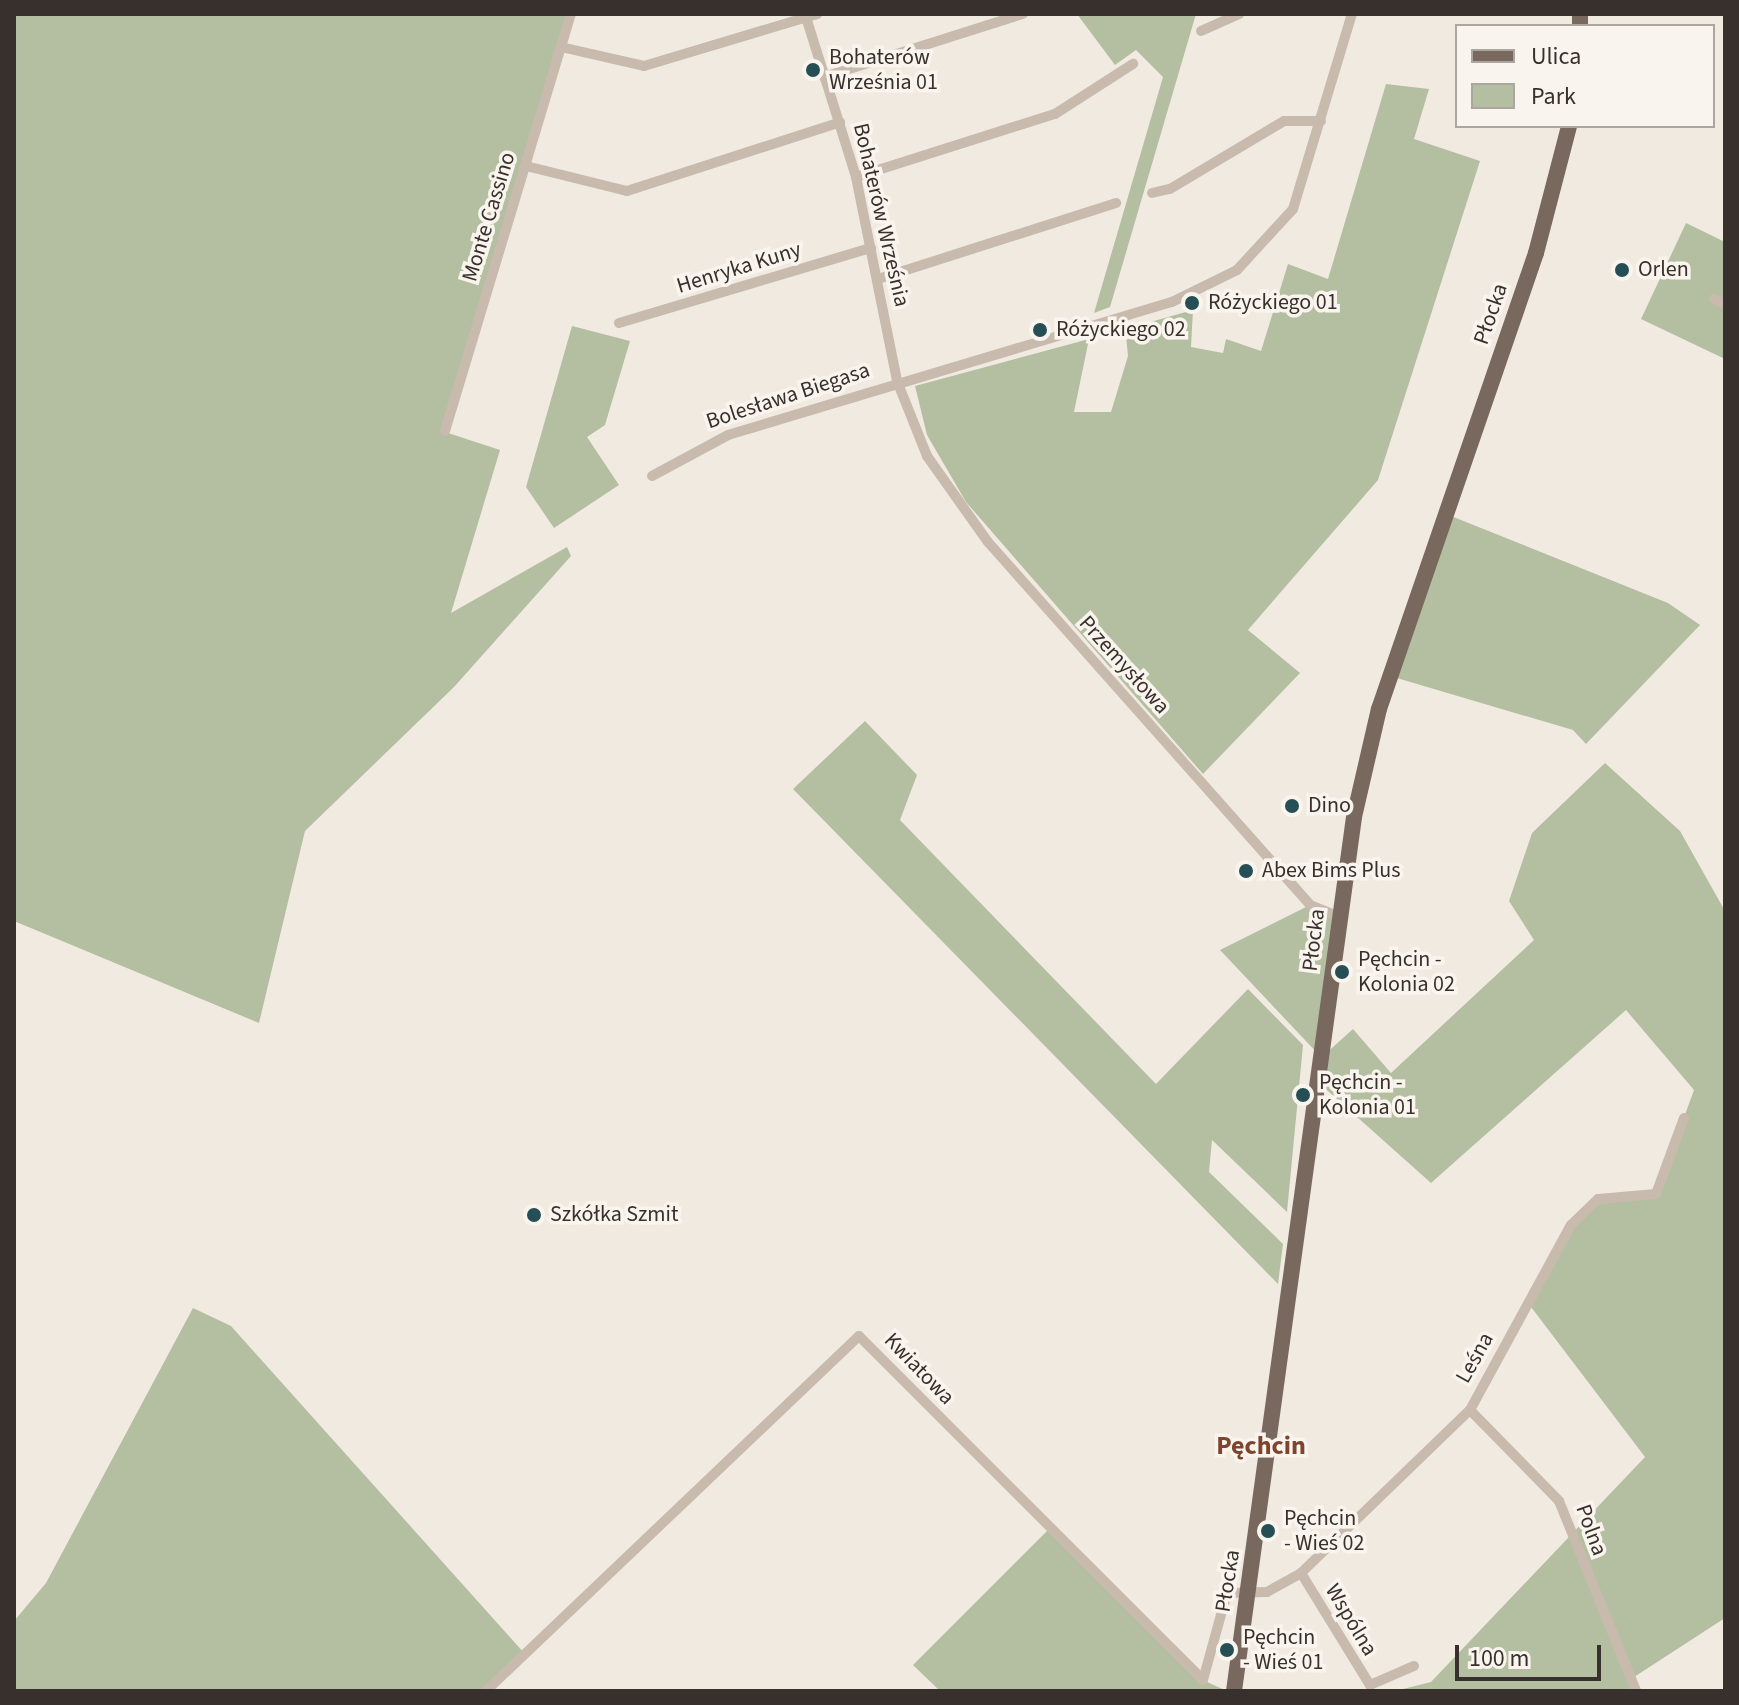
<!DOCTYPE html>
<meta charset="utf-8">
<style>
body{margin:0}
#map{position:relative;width:1739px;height:1705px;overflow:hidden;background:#f1eae1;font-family:"Source Sans 3",sans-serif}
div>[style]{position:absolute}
.green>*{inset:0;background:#b4bfa2}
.minor>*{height:10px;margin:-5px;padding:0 5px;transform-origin:5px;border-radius:5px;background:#c8bbae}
.primary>*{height:16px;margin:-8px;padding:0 8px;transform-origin:8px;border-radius:8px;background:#78685e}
.dots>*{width:22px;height:22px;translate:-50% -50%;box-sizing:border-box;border:4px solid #f9f4ed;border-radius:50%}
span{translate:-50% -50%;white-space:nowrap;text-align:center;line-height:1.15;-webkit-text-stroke:7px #f9f4ed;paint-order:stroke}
.poi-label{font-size:22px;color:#38302c}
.left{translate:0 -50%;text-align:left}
.street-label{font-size:22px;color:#38302c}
.quarter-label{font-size:26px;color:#7e442d;font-weight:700}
.frame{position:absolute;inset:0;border:16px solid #38302c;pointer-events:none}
.legend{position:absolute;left:1455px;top:24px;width:260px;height:104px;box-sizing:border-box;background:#f9f4ed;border:2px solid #aca6a0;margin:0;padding:10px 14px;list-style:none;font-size:24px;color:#38302c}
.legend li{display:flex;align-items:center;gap:16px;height:40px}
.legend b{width:40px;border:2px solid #aca6a0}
.scale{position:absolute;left:1455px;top:1645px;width:146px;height:36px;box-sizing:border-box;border:4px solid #38302c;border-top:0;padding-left:10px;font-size:24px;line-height:28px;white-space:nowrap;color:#38302c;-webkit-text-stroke:6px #f9f4ed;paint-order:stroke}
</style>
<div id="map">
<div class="green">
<i style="clip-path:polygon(14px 14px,571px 14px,445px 432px,500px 450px,451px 613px,567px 547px,571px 556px,454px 687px,305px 831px,259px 1023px,14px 921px)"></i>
<i style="clip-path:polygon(1077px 14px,1196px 14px,1110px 307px,1094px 313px,1163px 77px,1136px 50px,1115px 65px)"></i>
<i style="clip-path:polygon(1386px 84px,1429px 89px,1414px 139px,1480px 161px,1378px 480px,1248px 630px,1300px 673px,1203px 774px,966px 502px,927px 435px,915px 386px,1089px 339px,1074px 412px,1111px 412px,1128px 356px,1126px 336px,1118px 331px,1193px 310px,1191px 347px,1223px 353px,1226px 339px,1261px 351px,1288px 264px,1328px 279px)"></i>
<i style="clip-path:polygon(1686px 223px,1725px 242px,1725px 359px,1641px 319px)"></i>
<i style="clip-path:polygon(572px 326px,630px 341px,605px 425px,587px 437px,619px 485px,554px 528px,526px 487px)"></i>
<i style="clip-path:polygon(1446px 514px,1668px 603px,1700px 625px,1586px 744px,1573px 730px,1390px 676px)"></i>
<i style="clip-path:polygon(865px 721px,917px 775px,900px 820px,1156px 1084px,1248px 989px,1303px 1045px,1287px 1212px,1212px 1140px,1209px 1172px,1283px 1244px,1278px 1284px,793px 789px)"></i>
<i style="clip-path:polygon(1605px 763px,1680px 831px,1725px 911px,1725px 1618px,1631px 1679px,1636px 1691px,1395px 1691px,1431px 1682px,1645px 1457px,1528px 1303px,1571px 1225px,1598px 1199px,1656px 1194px,1694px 1090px,1626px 1010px,1431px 1183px,1319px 1083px,1321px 1057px,1220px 950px,1310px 905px,1339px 917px,1323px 1056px,1353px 1029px,1391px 1073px,1534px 940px,1509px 901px,1532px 833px)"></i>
<i style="clip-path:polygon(193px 1308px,231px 1326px,525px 1654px,491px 1691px,14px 1691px,14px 1621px,46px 1583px)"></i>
<i style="clip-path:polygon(1048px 1530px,1196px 1677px,1227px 1691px,940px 1691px,913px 1665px)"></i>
</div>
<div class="minor">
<i style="left:805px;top:14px;width:171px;rotate:72.6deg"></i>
<i style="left:856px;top:177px;width:208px;rotate:78.6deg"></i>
<i style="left:897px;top:381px;width:81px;rotate:68.2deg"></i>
<i style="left:927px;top:456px;width:105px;rotate:54.7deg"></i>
<i style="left:988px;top:542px;width:485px;rotate:48.4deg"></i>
<i style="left:1310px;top:905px;width:31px;rotate:22deg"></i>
<i style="left:1201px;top:31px;width:42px;rotate:-24.1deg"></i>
<i style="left:561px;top:47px;width:85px;rotate:12.9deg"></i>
<i style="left:644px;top:66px;width:181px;rotate:-16.7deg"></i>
<i style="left:824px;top:77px;width:209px;rotate:-17.6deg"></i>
<i style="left:526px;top:166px;width:104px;rotate:13.9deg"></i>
<i style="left:627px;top:191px;width:224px;rotate:-17.9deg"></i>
<i style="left:856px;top:177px;width:209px;rotate:-17.6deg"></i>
<i style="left:1055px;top:114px;width:93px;rotate:-32.7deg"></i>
<i style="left:1152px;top:193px;width:18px;rotate:-13deg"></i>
<i style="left:1170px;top:189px;width:133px;rotate:-30.8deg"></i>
<i style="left:1284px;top:121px;width:37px"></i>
<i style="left:878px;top:279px;width:250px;rotate:-17.7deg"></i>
<i style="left:1714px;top:299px;width:12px;rotate:24deg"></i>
<i style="left:619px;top:323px;width:263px;rotate:-16.6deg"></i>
<i style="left:445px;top:431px;width:436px;rotate:-73.2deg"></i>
<i style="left:652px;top:476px;width:86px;rotate:-28.3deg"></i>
<i style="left:728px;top:435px;width:463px;rotate:-16.7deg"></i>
<i style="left:1172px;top:302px;width:72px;rotate:-26.2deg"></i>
<i style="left:1237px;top:270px;width:83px;rotate:-47.4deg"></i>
<i style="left:1293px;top:209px;width:204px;rotate:-73.2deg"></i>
<i style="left:1470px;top:1410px;width:127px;rotate:45.6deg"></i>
<i style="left:1559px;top:1501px;width:205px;rotate:67.9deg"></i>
<i style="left:1301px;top:1573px;width:132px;rotate:58.4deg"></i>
<i style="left:1370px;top:1685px;width:48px;rotate:-23.4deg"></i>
<i style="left:486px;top:1691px;width:515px;rotate:-43.58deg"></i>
<i style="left:859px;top:1336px;width:486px;rotate:45deg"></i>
<i style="left:1203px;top:1680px;width:90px;rotate:-74.6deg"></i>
<i style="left:1227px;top:1593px;width:40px;rotate:-1.4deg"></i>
<i style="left:1267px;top:1592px;width:39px;rotate:-29deg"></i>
<i style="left:1301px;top:1573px;width:235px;rotate:-44deg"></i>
<i style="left:1470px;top:1410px;width:211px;rotate:-61.4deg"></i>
<i style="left:1571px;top:1225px;width:37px;rotate:-44deg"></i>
<i style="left:1598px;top:1199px;width:58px;rotate:-4.9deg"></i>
<i style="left:1656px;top:1194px;width:81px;rotate:-69.8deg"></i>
</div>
<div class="primary">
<i style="left:1580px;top:26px;width:12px;rotate:-90deg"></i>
<i style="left:1234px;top:1691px;width:882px;rotate:-82.18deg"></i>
<i style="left:1354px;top:817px;width:111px;rotate:-77deg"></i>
<i style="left:1379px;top:709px;width:482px;rotate:-71deg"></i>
<i style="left:1536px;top:253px;width:131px;rotate:-75.4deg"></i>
</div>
<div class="dots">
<i style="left:813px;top:70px;background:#254f55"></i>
<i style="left:1622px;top:270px;background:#254f55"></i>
<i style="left:1192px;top:303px;background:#254f55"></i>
<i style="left:1040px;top:330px;background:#254f55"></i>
<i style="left:1292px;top:806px;background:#254f55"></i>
<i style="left:1246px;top:871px;background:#254f55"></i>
<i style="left:1342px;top:972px;background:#254f55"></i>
<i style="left:1303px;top:1095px;background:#254f55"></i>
<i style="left:534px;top:1215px;background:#254f55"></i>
<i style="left:1268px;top:1531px;background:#254f55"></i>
<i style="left:1227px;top:1650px;background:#254f55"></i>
</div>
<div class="poi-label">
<span class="left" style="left:829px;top:70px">Bohaterów<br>Września 01</span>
<span class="left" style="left:1638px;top:270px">Orlen</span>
<span class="left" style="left:1208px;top:303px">Różyckiego 01</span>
<span class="left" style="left:1056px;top:330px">Różyckiego 02</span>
<span class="left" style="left:1308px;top:806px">Dino</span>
<span class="left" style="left:1262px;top:871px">Abex Bims Plus</span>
<span class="left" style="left:1358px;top:972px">Pęchcin -<br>Kolonia 02</span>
<span class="left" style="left:1319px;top:1095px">Pęchcin -<br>Kolonia 01</span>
<span class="left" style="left:550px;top:1215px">Szkółka Szmit</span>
<span class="left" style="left:1284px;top:1531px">Pęchcin<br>- Wieś 02</span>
<span class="left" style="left:1243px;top:1650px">Pęchcin<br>- Wieś 01</span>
</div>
<div class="street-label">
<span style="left:881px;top:215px;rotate:77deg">Bohaterów Września</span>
<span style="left:489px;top:217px;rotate:-73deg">Monte Cassino</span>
<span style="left:739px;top:268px;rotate:-17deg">Henryka Kuny</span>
<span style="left:1491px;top:314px;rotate:-71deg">Płocka</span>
<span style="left:788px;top:396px;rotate:-18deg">Bolesława Biegasa</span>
<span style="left:1124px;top:665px;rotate:48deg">Przemysłowa</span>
<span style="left:1314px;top:940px;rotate:-83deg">Płocka</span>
<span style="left:1475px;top:1358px;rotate:-61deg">Leśna</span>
<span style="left:919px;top:1369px;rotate:46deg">Kwiatowa</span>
<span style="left:1591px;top:1530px;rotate:70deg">Polna</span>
<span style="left:1228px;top:1581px;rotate:-81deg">Płocka</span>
<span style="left:1351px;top:1620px;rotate:59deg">Wspólna</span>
</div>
<div class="quarter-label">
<span style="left:1261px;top:1446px">Pęchcin</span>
</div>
<div class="frame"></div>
<ul class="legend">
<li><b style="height:10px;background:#78685e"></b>Ulica</li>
<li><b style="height:22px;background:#b4bfa2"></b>Park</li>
</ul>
<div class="scale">100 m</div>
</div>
